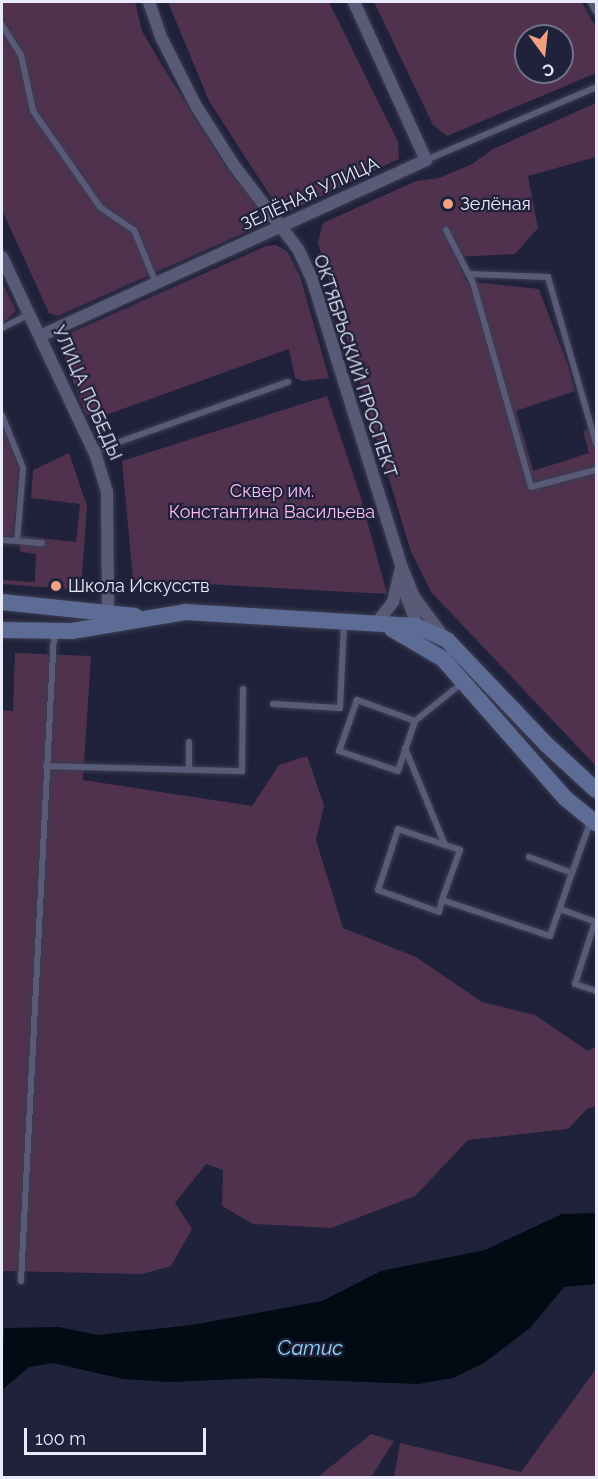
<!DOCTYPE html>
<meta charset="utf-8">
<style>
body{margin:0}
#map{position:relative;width:598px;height:1479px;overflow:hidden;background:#20213a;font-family:Raleway,sans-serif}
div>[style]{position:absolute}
.green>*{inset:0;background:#50324e}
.water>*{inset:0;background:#000b14}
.roads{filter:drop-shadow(0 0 2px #3b3c51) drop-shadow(0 0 2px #3b3c51)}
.service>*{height:6px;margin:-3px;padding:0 3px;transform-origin:3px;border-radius:3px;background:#585a77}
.minor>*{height:12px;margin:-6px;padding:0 6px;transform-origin:6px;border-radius:6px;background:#585a77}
.secondary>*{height:16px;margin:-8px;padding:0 8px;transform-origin:8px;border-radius:8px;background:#5c6c95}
.dots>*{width:16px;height:16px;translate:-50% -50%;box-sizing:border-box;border:3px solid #20213a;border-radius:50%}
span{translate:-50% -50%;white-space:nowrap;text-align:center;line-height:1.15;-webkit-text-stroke:4.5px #20213a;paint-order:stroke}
.street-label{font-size:18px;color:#e9ebfd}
.poi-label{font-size:18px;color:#e9ebfd}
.left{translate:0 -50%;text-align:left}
.park-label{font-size:18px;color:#fcbdf6}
.water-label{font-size:20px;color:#93d7f9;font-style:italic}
.frame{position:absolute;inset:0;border:3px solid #e9ebfd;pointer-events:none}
.north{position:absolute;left:514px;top:24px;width:60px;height:60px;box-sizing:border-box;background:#20213a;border:2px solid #707288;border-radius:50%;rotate:165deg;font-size:16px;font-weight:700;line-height:24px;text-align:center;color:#e9ebfd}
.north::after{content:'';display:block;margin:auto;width:21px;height:27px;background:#f2a07f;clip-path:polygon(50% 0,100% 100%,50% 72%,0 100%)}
.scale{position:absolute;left:24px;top:1428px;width:182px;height:27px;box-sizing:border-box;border:3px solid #e9ebfd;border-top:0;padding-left:8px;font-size:18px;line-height:21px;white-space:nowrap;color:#e9ebfd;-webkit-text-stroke:4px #20213a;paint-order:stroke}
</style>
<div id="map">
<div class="green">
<i style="clip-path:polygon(2px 2px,135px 2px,142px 31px,162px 65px,226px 167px,266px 216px,264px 224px,58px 316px,49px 313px,2px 210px)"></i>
<i style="clip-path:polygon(168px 2px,329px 2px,398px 142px,399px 159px,290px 211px,278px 208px,209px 101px)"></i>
<i style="clip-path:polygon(evenodd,374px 2px,582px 2px,596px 28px,596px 73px,447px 136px,433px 125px,374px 2px,526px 36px,562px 36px,562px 72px,526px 72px,526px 36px)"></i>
<i style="clip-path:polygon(596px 103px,596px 157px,528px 176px,538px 228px,515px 254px,456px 257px,466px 281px,539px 289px,567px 363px,575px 391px,516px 411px,533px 471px,589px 453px,583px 431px,596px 427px,596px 766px,432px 593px,411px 552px,318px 243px,323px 223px,416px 181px,439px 178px,472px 164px,493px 149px)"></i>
<i style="clip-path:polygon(276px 245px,287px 251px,300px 276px,329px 378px,303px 381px,295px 378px,289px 349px,92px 420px,85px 412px,66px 364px,64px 343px,70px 333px,266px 246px)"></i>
<i style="clip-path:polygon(2px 282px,16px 311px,2px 324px)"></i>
<i style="clip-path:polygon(327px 396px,360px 495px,387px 594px,133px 580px,122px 461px)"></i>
<i style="clip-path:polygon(2px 425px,19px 469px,13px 537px,2px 536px)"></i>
<i style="clip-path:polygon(69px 453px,87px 506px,81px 590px,2px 584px,2px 580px,35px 582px,36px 554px,20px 552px,21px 536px,76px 542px,80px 504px,31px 498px,33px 470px)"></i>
<i style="clip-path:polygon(15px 653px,91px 656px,83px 780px,252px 806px,279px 765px,307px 756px,324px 805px,316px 840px,343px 928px,416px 957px,482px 1002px,535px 1015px,588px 1051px,596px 1047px,596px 1107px,588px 1108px,568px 1129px,468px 1140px,415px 1196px,331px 1228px,253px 1224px,222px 1206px,223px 1170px,206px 1164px,175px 1203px,192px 1229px,171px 1266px,142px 1274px,2px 1271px,2px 710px,13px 711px)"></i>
<i style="clip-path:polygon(596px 1369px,596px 1477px,394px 1477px,400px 1443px,521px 1472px)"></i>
<i style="clip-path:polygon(371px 1434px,394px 1441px,371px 1477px,318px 1477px)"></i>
</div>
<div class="water">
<i style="clip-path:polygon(596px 1213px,596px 1284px,564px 1287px,530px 1328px,484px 1363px,453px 1378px,418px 1384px,264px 1378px,170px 1382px,123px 1379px,53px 1363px,29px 1367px,2px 1390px,4px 1328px,59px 1327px,98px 1335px,192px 1325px,322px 1301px,381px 1271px,485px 1250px,562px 1214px)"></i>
</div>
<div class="roads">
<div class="service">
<i style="left:591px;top:2px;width:11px;rotate:63deg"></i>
<i style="left:2px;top:25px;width:36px;rotate:58deg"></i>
<i style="left:21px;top:55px;width:57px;rotate:77.9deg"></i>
<i style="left:33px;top:111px;width:118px;rotate:55deg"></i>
<i style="left:101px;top:208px;width:40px;rotate:34deg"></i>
<i style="left:134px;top:230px;width:57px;rotate:67.5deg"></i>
<i style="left:426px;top:160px;width:185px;rotate:-23.2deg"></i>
<i style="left:446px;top:230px;width:59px;rotate:63deg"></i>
<i style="left:473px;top:283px;width:212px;rotate:74.1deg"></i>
<i style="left:531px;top:487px;width:67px;rotate:-14.7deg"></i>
<i style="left:468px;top:274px;width:80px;rotate:2.1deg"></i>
<i style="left:548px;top:277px;width:173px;rotate:73.9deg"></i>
<i style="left:2px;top:328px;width:30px;rotate:-27deg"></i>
<i style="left:2px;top:415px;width:57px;rotate:68.4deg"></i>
<i style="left:23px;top:468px;width:73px;rotate:94.7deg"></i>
<i style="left:17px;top:541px;width:15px;rotate:-176deg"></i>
<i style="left:94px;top:451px;width:206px;rotate:-19.6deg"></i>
<i style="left:17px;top:541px;width:25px;rotate:5deg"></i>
<i style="left:273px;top:704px;width:67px;rotate:3.4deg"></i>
<i style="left:340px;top:708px;width:84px;rotate:-87.3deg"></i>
<i style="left:415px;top:721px;width:62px;rotate:-160.1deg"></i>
<i style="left:357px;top:700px;width:54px;rotate:109.4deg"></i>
<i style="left:339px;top:751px;width:62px;rotate:18.7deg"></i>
<i style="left:398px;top:771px;width:53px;rotate:-71.2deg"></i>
<i style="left:415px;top:721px;width:60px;rotate:-39deg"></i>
<i style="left:405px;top:748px;width:105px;rotate:67.6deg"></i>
<i style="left:445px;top:845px;width:16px;rotate:18deg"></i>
<i style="left:460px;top:850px;width:53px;rotate:109.8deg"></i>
<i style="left:442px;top:900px;width:114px;rotate:18.4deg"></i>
<i style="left:550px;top:936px;width:67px;rotate:-70.8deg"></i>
<i style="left:572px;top:873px;width:46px;rotate:-159.6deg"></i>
<i style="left:46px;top:766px;width:196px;rotate:1.5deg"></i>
<i style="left:242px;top:771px;width:82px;rotate:-89.3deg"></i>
<i style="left:189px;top:770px;width:28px;rotate:-90deg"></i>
<i style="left:572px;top:873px;width:56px;rotate:-70.3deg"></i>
<i style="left:442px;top:900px;width:12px;rotate:104deg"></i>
<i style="left:439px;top:912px;width:65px;rotate:-160.2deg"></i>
<i style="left:378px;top:890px;width:64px;rotate:-71.8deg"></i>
<i style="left:398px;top:829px;width:50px;rotate:18.8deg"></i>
<i style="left:560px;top:909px;width:38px;rotate:20deg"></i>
<i style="left:595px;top:922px;width:65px;rotate:107.9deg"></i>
<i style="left:575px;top:984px;width:22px;rotate:18deg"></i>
<i style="left:21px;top:1281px;width:649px;rotate:-87.08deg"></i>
</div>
<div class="minor">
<i style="left:149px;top:2px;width:39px;rotate:71deg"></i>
<i style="left:162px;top:39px;width:75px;rotate:63.1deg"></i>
<i style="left:196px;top:106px;width:72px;rotate:57.4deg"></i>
<i style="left:235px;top:167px;width:103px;rotate:52.5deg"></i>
<i style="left:298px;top:249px;width:33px;rotate:65deg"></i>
<i style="left:312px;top:279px;width:300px;rotate:72.7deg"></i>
<i style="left:401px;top:565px;width:35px;rotate:68deg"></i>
<i style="left:414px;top:597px;width:49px;rotate:53.4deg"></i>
<i style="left:2px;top:257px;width:220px;rotate:64.7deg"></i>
<i style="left:96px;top:456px;width:37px;rotate:73deg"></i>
<i style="left:107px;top:491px;width:120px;rotate:89.5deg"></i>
<i style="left:40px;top:336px;width:424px;rotate:-24.5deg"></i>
<i style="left:426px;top:160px;width:174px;rotate:-114.5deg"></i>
<i style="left:404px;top:590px;width:45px;rotate:69.1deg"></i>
<i style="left:375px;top:625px;width:29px;rotate:-52deg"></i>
<i style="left:393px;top:602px;width:37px;rotate:-77deg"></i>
</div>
<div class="secondary">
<i style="left:2px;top:602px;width:134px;rotate:6deg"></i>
<i style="left:392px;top:629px;width:59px;rotate:30.5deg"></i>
<i style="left:443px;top:659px;width:185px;rotate:48.7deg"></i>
<i style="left:565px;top:798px;width:40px;rotate:39deg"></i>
<i style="left:2px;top:630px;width:70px;rotate:0.8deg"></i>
<i style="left:72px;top:631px;width:115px;rotate:-9.5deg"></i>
<i style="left:185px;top:612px;width:231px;rotate:3.5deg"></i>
<i style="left:416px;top:626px;width:34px;rotate:24deg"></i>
<i style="left:447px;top:640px;width:144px;rotate:46.4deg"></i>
<i style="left:546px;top:744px;width:68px;rotate:42.6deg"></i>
</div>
</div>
<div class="dots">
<i style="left:448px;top:204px;background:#f2a07f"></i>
<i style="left:56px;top:586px;background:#f2a07f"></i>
</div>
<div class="street-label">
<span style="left:310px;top:194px;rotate:-25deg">ЗЕЛЁНАЯ УЛИЦА</span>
<span style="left:355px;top:366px;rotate:72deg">ОКТЯБРЬСКИЙ ПРОСПЕКТ</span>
<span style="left:87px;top:393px;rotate:66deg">УЛИЦА ПОБЕДЫ</span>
</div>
<div class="poi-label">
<span class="left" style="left:460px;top:204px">Зелёная</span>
<span class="left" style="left:68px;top:586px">Школа Искусств</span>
</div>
<div class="park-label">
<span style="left:272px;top:502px">Сквер им.<br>Константина Васильева</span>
</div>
<div class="water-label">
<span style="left:310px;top:1348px">Сатис</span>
</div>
<div class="frame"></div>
<div class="north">С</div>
<div class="scale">100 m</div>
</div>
